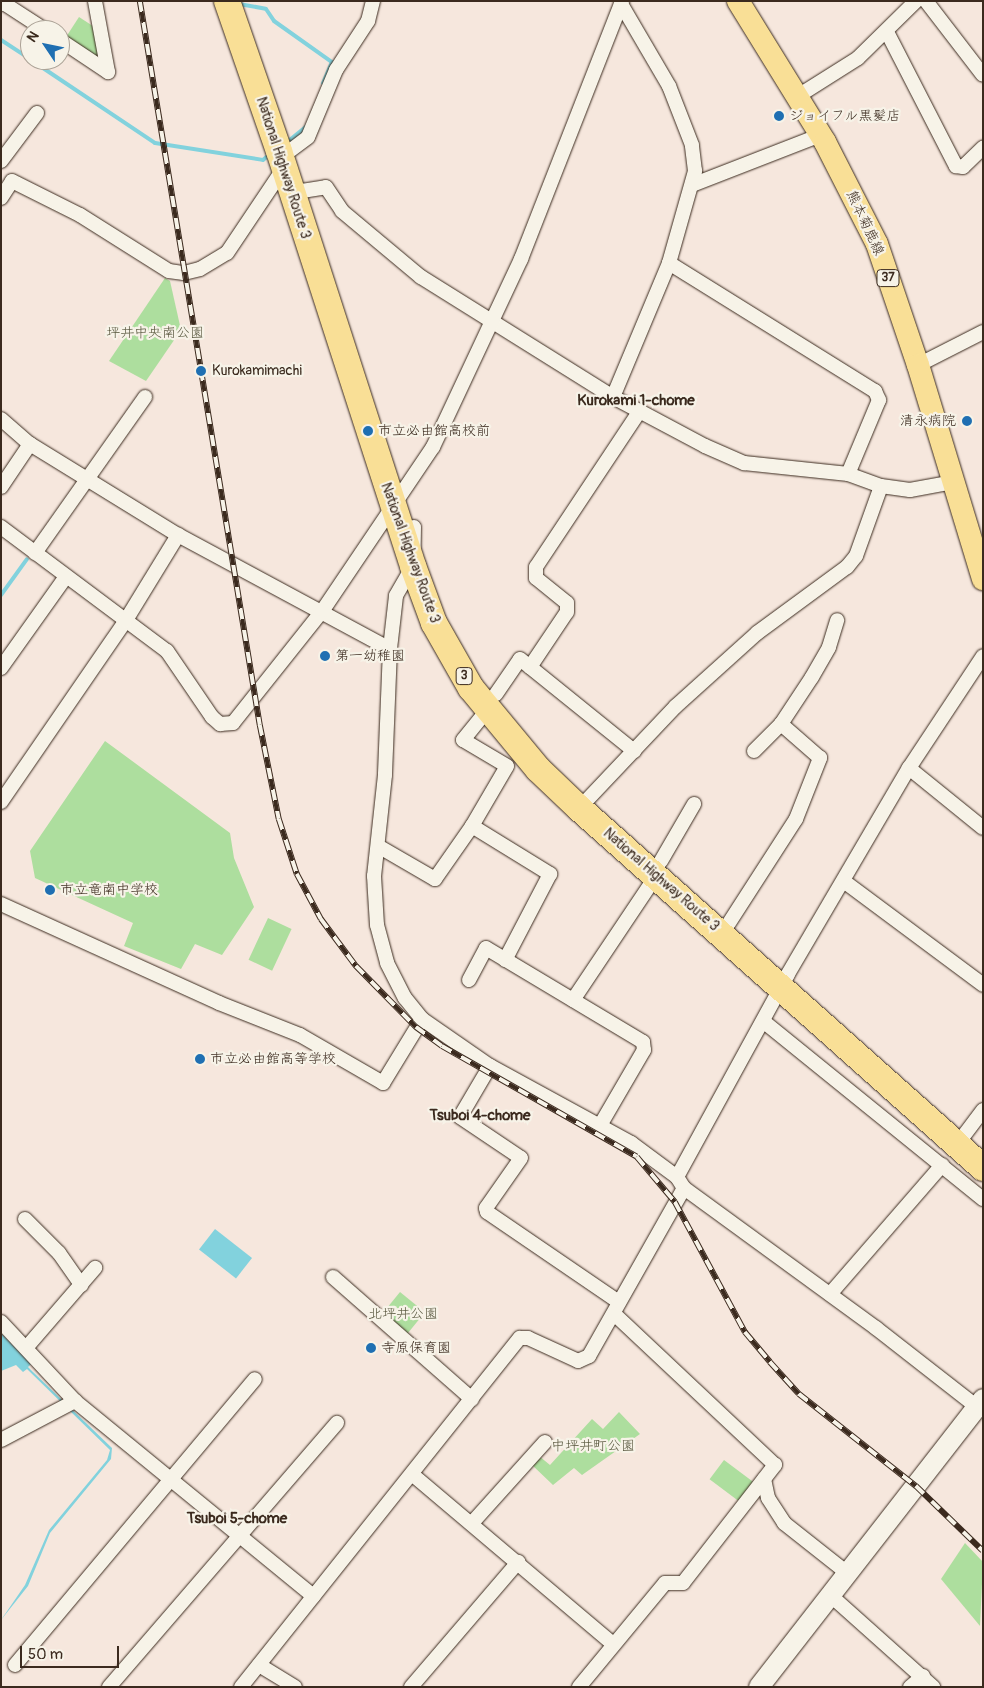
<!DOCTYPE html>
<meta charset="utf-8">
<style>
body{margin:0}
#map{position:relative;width:984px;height:1688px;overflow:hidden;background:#f6e7dd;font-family:Pangolin,"Klee One",sans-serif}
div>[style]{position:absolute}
.green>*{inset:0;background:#adde9e;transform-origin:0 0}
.water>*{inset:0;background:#82d2dd;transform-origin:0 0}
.stream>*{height:4px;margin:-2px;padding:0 2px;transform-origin:2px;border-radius:2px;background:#82d2dd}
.roads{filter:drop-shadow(0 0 1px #3b2a1e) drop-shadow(0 0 1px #3b2a1e)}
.street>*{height:14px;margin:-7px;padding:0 7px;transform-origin:7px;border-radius:7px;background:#f7f3e8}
.secondary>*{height:20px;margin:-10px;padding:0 10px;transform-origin:10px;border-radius:10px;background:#f7f3e8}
.primary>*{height:22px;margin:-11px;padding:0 11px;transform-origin:11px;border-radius:11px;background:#f9df96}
.highway>*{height:26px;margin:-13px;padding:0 13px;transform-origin:13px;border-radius:13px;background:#f9df96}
.rail>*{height:5.5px;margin-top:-2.75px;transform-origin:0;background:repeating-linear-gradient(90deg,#f7f3e8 0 11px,#3b2a1e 0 22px);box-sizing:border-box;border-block:1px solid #3b2a1e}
.dots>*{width:14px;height:14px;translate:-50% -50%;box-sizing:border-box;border:2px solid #f7f3e8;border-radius:50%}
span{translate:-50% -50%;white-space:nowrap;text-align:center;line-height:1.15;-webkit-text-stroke:4.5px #f7f3e8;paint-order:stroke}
.shield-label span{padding:1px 4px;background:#f7f3e8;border:1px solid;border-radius:4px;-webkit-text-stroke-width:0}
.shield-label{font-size:12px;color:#3b2a1e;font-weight:700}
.poi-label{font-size:14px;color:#3b2a1e}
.left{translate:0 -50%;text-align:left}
.right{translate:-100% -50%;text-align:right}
.street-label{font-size:14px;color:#3b2a1e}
.park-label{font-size:14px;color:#58573e}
.neighbourhood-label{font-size:15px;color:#3b2a1e;font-weight:700}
.frame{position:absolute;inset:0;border:2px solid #3b2a1e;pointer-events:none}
.north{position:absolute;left:20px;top:20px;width:50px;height:50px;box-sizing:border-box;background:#f7f3e8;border:1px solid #aca397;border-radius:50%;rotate:304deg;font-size:14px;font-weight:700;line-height:20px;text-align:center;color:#3b2a1e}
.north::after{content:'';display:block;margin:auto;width:18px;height:22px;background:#1f6fb2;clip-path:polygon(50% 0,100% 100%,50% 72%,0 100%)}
.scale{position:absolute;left:20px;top:1646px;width:99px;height:22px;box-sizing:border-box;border:2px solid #3b2a1e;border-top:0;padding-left:6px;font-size:15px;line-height:18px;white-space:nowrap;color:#3b2a1e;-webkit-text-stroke:4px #f7f3e8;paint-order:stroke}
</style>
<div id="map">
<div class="green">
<i style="clip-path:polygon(79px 17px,96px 28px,101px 54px,96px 58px,66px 37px)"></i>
<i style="clip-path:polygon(165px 278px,170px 281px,181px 330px,146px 381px,109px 361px)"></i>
<i style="clip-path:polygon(105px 741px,230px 833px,234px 858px,254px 907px,222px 955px,195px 944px,181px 969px,124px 946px,133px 923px,35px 878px,30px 851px)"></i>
<i style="left:268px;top:918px;width:26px;height:46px;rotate:25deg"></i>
<i style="left:400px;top:1292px;width:32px;height:30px;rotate:39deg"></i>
<i style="clip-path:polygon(619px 1412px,640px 1434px,582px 1475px,574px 1468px,553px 1485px,531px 1464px,539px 1456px,550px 1465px,592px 1419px,603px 1429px)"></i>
<i style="left:724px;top:1460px;width:38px;height:24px;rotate:37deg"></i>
<i style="clip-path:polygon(965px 1543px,983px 1562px,980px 1626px,941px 1579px)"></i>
</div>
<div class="water">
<i style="left:215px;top:1229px;width:47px;height:26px;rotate:38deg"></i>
<i style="clip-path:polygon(1px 1333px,31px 1364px,28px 1367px,33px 1372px,112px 1448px,111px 1459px,50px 1533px,28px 1586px,1px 1620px,25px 1585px,49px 1530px,107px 1460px,110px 1450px,27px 1369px,23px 1372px,16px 1365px,1px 1371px)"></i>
</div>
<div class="stream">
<i style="left:239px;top:4px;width:27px;rotate:10deg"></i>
<i style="left:266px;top:9px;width:14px;rotate:56deg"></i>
<i style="left:274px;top:21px;width:71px;rotate:35.3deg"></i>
<i style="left:332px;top:62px;width:23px;rotate:113deg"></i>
<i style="left:1px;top:40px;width:35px;rotate:33deg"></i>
<i style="left:31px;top:60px;width:149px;rotate:33.8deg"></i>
<i style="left:155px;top:143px;width:109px;rotate:8.9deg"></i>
<i style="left:263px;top:160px;width:9px;rotate:-41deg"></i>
<i style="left:286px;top:143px;width:26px;rotate:-39deg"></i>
<i style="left:1px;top:595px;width:44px;rotate:-54.2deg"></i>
</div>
<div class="roads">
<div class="street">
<i style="left:7px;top:1px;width:4px;rotate:124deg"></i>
<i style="left:5px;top:4px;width:48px;rotate:33deg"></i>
<i style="left:926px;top:1px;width:93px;rotate:52.4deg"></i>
<i style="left:887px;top:32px;width:151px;rotate:62.8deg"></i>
<i style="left:956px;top:166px;width:7px;rotate:8deg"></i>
<i style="left:963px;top:167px;width:28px;rotate:-44deg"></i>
<i style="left:60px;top:40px;width:58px;rotate:33.7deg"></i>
<i style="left:108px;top:72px;width:72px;rotate:-100.4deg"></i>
<i style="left:798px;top:96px;width:71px;rotate:-32.3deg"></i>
<i style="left:858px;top:58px;width:81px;rotate:-44.5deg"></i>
<i style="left:291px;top:150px;width:21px;rotate:-37deg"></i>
<i style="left:308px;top:137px;width:73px;rotate:-67.3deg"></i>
<i style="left:336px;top:70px;width:59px;rotate:-56.9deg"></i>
<i style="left:368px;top:21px;width:21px;rotate:-76deg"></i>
<i style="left:1px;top:161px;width:60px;rotate:-53.1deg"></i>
<i style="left:692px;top:185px;width:138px;rotate:-21.2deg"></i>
<i style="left:302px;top:191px;width:24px;rotate:-9deg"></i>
<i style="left:326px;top:187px;width:29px;rotate:56deg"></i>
<i style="left:342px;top:211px;width:103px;rotate:39.9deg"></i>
<i style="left:421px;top:277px;width:226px;rotate:32deg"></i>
<i style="left:613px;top:397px;width:104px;rotate:28deg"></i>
<i style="left:705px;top:446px;width:43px;rotate:23.6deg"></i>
<i style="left:744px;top:463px;width:105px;rotate:6deg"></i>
<i style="left:848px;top:474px;width:35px;rotate:20deg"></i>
<i style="left:881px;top:486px;width:29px;rotate:8deg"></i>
<i style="left:910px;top:490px;width:45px;rotate:-10.3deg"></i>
<i style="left:1px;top:198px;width:20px;rotate:-57deg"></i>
<i style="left:12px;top:181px;width:76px;rotate:26.6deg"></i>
<i style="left:80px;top:215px;width:105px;rotate:32.2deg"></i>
<i style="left:169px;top:271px;width:15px;rotate:8deg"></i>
<i style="left:184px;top:273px;width:16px;rotate:-14deg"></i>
<i style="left:200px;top:269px;width:31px;rotate:-31deg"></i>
<i style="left:227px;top:253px;width:102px;rotate:-56.2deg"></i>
<i style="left:669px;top:263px;width:243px;rotate:31.9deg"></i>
<i style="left:875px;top:391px;width:10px;rotate:66deg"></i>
<i style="left:879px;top:400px;width:80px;rotate:112.7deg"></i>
<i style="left:918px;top:365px;width:73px;rotate:-26.9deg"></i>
<i style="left:613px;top:397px;width:145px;rotate:-67.3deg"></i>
<i style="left:669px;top:263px;width:96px;rotate:-74.2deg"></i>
<i style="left:695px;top:171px;width:26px;rotate:-97deg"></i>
<i style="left:692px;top:145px;width:63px;rotate:-111.3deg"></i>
<i style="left:669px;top:86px;width:95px;rotate:-120.3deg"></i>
<i style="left:1px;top:419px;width:38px;rotate:41deg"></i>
<i style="left:30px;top:444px;width:174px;rotate:31.6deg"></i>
<i style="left:178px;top:535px;width:241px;rotate:28.3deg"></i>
<i style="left:1px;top:487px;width:52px;rotate:-56deg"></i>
<i style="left:1px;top:527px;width:207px;rotate:36.8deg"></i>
<i style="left:167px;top:651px;width:80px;rotate:55.7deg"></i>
<i style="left:212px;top:717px;width:11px;rotate:41deg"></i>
<i style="left:220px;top:724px;width:13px;rotate:-4deg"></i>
<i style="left:233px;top:723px;width:144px;rotate:-51.5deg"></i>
<i style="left:323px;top:610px;width:197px;rotate:-56deg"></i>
<i style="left:433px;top:447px;width:208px;rotate:-64.9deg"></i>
<i style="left:521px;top:259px;width:277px;rotate:-68.6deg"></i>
<i style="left:414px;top:527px;width:39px;rotate:91deg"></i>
<i style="left:413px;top:566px;width:34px;rotate:120deg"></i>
<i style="left:396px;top:596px;width:53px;rotate:96.5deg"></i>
<i style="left:390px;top:649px;width:126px;rotate:92.3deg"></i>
<i style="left:385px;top:775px;width:102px;rotate:96.2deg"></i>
<i style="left:374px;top:876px;width:49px;rotate:86.5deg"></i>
<i style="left:377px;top:925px;width:39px;rotate:75deg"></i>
<i style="left:387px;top:963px;width:39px;rotate:63deg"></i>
<i style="left:405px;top:998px;width:27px;rotate:51deg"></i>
<i style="left:422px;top:1019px;width:83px;rotate:34.7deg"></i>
<i style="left:490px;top:1066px;width:161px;rotate:28.6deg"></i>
<i style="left:631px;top:1143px;width:57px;rotate:36.5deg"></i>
<i style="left:677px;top:1177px;width:13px;rotate:58deg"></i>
<i style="left:684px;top:1188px;width:238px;rotate:36.1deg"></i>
<i style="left:876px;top:1328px;width:128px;rotate:38deg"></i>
<i style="left:35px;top:553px;width:191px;rotate:-54.8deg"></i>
<i style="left:530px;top:667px;width:134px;rotate:38.9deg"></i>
<i style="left:1px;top:668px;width:110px;rotate:-54.6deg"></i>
<i style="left:496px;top:694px;width:42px;rotate:-55.6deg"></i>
<i style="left:520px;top:659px;width:13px;rotate:39deg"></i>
<i style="left:530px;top:667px;width:66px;rotate:-56.1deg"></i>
<i style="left:567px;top:612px;width:9px;rotate:-90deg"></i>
<i style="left:567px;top:603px;width:40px;rotate:-141deg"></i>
<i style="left:536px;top:578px;width:11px;rotate:-90deg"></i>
<i style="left:536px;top:567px;width:186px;rotate:-56.4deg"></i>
<i style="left:754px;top:751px;width:38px;rotate:-45deg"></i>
<i style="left:781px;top:724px;width:56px;rotate:-56.6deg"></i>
<i style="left:812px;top:677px;width:34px;rotate:-60deg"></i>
<i style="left:829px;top:647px;width:28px;rotate:-73deg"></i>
<i style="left:909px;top:768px;width:95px;rotate:39deg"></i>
<i style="left:588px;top:799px;width:128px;rotate:-46.6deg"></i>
<i style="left:676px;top:706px;width:109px;rotate:-42deg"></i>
<i style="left:757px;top:633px;width:112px;rotate:-36.3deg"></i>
<i style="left:847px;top:567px;width:14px;rotate:-51deg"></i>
<i style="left:856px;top:556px;width:74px;rotate:-70.3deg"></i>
<i style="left:1px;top:802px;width:221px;rotate:-55.5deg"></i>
<i style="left:126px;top:620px;width:100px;rotate:-58.5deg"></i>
<i style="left:472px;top:826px;width:92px;rotate:31.6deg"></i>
<i style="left:550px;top:874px;width:97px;rotate:117.6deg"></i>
<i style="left:378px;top:846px;width:66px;rotate:30.1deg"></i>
<i style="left:435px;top:879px;width:65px;rotate:-55.1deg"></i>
<i style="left:472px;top:826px;width:69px;rotate:-59.7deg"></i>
<i style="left:507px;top:766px;width:51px;rotate:-149.4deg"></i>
<i style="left:463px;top:740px;width:40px;rotate:-51deg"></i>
<i style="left:661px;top:861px;width:66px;rotate:-59.9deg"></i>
<i style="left:845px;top:882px;width:172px;rotate:36.7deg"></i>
<i style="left:1px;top:904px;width:239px;rotate:24.4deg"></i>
<i style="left:219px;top:1003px;width:87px;rotate:21.6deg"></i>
<i style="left:300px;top:1035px;width:96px;rotate:30deg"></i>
<i style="left:383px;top:1083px;width:75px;rotate:-58.6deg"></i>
<i style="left:729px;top:923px;width:124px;rotate:-57.2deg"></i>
<i style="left:796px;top:819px;width:66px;rotate:-68.5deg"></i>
<i style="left:820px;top:758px;width:52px;rotate:-138.9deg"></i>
<i style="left:469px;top:980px;width:36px;rotate:-62deg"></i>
<i style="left:486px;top:948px;width:183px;rotate:30.9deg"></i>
<i style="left:643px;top:1042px;width:8px;rotate:83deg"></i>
<i style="left:644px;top:1050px;width:86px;rotate:120.2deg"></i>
<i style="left:573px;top:1000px;width:149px;rotate:-56.2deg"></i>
<i style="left:763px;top:1021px;width:283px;rotate:39deg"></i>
<i style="left:490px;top:1066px;width:59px;rotate:120.5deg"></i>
<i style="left:460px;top:1117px;width:73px;rotate:33.9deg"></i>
<i style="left:521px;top:1158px;width:61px;rotate:125deg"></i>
<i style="left:486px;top:1208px;width:4px;rotate:76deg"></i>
<i style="left:487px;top:1212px;width:160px;rotate:34.3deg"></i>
<i style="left:965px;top:1134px;width:30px;rotate:-53deg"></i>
<i style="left:677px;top:1177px;width:231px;rotate:-61.3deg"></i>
<i style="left:788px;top:974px;width:239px;rotate:-59.6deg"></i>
<i style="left:909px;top:768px;width:134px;rotate:-56.5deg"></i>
<i style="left:25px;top:1219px;width:48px;rotate:45deg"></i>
<i style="left:59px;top:1253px;width:39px;rotate:55deg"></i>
<i style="left:333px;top:1277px;width:185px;rotate:41.3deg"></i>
<i style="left:830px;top:1294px;width:171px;rotate:-49deg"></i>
<i style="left:1px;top:1322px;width:108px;rotate:46.9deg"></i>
<i style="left:75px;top:1401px;width:308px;rotate:39.3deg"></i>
<i style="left:26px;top:1348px;width:106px;rotate:-49.2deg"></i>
<i style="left:1px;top:1440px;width:84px;rotate:-27.8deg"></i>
<i style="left:413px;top:1475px;width:262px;rotate:40.2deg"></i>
<i style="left:764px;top:1479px;width:19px;rotate:78deg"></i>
<i style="left:768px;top:1498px;width:30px;rotate:57deg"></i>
<i style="left:784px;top:1523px;width:79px;rotate:38.3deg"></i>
<i style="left:472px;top:1523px;width:109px;rotate:-48deg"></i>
<i style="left:829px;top:1594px;width:140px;rotate:41.8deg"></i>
<i style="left:15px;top:1665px;width:373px;rotate:-50deg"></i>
<i style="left:259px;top:1665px;width:42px;rotate:31.4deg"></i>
<i style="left:109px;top:1687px;width:349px;rotate:-49.2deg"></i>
<i style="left:241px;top:1687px;width:447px;rotate:-51.4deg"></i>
<i style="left:520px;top:1338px;width:8px"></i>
<i style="left:528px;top:1338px;width:55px;rotate:24.7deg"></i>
<i style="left:578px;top:1361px;width:12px;rotate:-24deg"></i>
<i style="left:589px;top:1356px;width:193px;rotate:-60.5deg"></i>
<i style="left:411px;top:1687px;width:165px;rotate:-49.4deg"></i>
<i style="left:579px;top:1687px;width:135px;rotate:-50.4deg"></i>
<i style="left:665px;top:1583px;width:18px"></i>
<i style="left:683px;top:1583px;width:150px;rotate:-52.1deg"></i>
<i style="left:775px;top:1465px;width:221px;rotate:-136.8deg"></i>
<i style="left:910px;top:1687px;width:17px;rotate:-40deg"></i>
</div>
<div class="secondary">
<i style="left:759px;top:1687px;width:365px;rotate:-52.1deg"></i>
</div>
<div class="primary">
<i style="left:738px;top:1px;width:166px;rotate:58.3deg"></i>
<i style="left:825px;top:142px;width:114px;rotate:63deg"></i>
<i style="left:877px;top:244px;width:128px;rotate:71.3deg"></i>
<i style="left:918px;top:365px;width:224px;rotate:73.1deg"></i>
</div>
<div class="highway">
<i style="left:227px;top:1px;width:159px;rotate:70.9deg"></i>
<i style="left:279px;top:151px;width:436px;rotate:72.1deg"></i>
<i style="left:413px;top:566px;width:61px;rotate:69.8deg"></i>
<i style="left:434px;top:623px;width:75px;rotate:60.4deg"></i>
<i style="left:471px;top:688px;width:105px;rotate:50.4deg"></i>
<i style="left:538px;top:769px;width:57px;rotate:43.6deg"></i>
<i style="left:579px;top:808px;width:541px;rotate:41.7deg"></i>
</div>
</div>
<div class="rail">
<i style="left:140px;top:1px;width:734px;rotate:80.59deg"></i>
<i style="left:260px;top:725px;width:96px;rotate:78.6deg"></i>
<i style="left:279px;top:819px;width:58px;rotate:71.9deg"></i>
<i style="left:297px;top:874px;width:51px;rotate:61.9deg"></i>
<i style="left:321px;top:919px;width:59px;rotate:53.3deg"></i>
<i style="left:356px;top:966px;width:86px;rotate:45.5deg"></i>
<i style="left:416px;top:1027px;width:32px;rotate:36deg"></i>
<i style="left:442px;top:1046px;width:224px;rotate:29.6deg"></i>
<i style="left:637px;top:1157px;width:59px;rotate:49.8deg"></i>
<i style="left:675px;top:1202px;width:148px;rotate:61.7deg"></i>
<i style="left:745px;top:1332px;width:39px;rotate:50deg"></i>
<i style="left:770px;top:1362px;width:43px;rotate:47.8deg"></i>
<i style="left:799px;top:1394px;width:149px;rotate:38.2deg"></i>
<i style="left:916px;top:1486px;width:93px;rotate:44.1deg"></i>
</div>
<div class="dots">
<i style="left:779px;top:116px;background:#1f6fb2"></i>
<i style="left:201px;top:371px;background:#1f6fb2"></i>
<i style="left:967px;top:421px;background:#1f6fb2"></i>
<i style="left:368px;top:431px;background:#1f6fb2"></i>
<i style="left:325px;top:656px;background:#1f6fb2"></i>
<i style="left:50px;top:890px;background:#1f6fb2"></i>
<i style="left:200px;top:1059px;background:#1f6fb2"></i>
<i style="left:371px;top:1348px;background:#1f6fb2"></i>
</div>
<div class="shield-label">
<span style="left:888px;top:278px">37</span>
<span style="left:464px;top:676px">3</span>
</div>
<div class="poi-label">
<span class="left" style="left:789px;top:116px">ジョイフル黒髪店</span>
<span class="left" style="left:212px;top:371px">Kurokamimachi</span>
<span class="right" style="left:956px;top:421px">清永病院</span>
<span class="left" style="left:378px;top:431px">市立必由館高校前</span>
<span class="left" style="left:335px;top:656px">第一幼稚園</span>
<span class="left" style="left:60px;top:890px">市立竜南中学校</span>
<span class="left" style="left:210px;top:1059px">市立必由館高等学校</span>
<span class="left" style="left:381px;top:1348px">寺原保育園</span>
</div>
<div class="street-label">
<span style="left:283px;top:168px;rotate:72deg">National Highway Route 3</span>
<span style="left:865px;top:223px;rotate:65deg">熊本菊鹿線</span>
<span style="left:410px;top:553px;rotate:70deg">National Highway Route 3</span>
<span style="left:661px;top:880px;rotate:41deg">National Highway Route 3</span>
</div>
<div class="park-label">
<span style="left:155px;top:333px">坪井中央南公園</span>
<span style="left:403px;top:1314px">北坪井公園</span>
<span style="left:593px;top:1446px">中坪井町公園</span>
</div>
<div class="neighbourhood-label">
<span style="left:636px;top:401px">Kurokami 1-chome</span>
<span style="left:480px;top:1116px">Tsuboi 4-chome</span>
<span style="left:237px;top:1519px">Tsuboi 5-chome</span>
</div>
<div class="frame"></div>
<div class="north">N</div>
<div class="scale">50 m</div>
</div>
